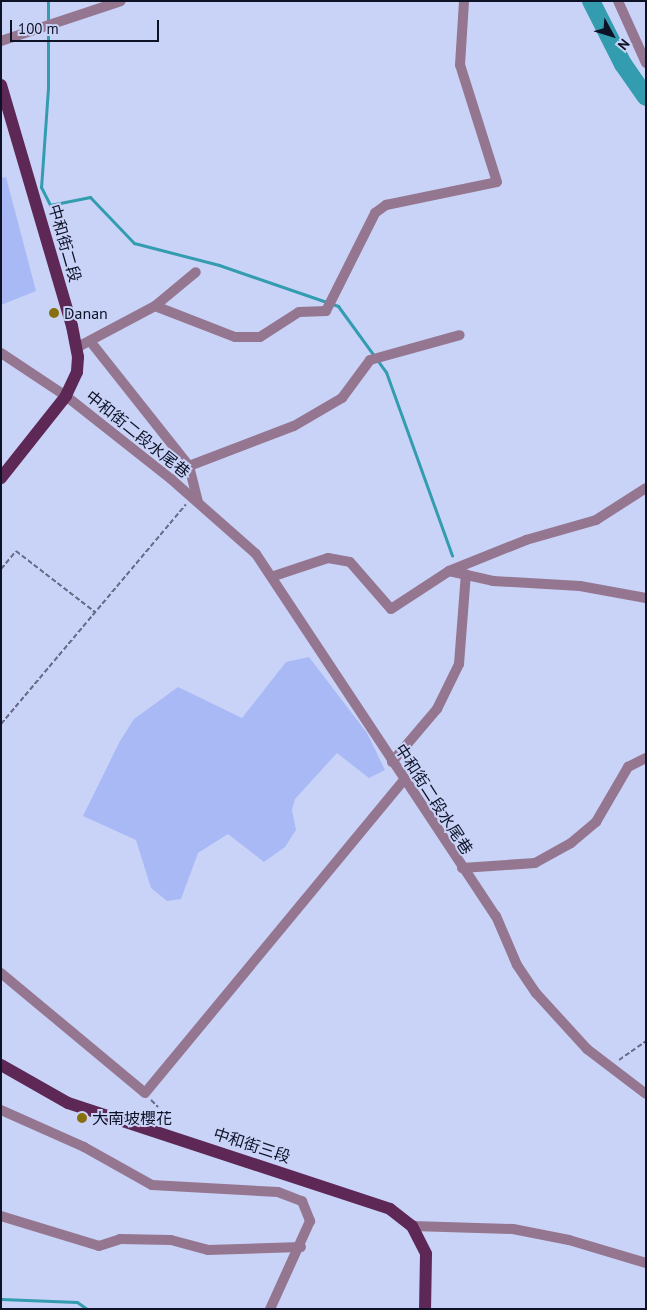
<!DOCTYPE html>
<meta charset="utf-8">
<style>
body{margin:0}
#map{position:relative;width:647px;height:1310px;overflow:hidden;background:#c9d3f7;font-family:"PT Sans","Noto Sans TC",sans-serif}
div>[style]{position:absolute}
.green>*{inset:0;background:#a8b9f6}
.stream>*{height:3px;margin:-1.5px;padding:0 1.5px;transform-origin:1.5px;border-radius:1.5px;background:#339caf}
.river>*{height:18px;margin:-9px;padding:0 9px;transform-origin:9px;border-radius:9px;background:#339caf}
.path>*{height:2px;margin-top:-1px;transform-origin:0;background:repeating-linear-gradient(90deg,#666c88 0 5px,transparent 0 7.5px)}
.minor>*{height:10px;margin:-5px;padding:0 5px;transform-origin:5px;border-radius:5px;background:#957690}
.major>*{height:12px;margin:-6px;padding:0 6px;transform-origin:6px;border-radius:6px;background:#5d2756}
.dots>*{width:14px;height:14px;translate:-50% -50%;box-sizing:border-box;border:2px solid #c9d3f7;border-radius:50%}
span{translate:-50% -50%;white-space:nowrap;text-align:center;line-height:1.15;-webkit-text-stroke:4px #c9d3f7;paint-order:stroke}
.street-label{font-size:16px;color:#0e1227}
.poi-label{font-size:16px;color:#0e1227}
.left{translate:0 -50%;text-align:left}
.frame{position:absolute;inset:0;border:2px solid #0e1227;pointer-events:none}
.north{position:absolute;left:587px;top:10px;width:50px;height:50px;-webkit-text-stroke:4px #c9d3f7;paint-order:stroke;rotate:129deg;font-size:14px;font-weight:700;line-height:20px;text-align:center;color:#0e1227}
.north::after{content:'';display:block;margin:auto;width:18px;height:22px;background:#0e1227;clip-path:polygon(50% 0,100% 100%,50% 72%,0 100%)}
.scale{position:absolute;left:10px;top:20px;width:149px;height:22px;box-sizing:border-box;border:2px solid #0e1227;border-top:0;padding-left:6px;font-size:15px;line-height:18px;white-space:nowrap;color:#0e1227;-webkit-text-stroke:4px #c9d3f7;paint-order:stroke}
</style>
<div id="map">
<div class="green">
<i style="clip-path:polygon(6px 177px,36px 291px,1px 305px,1px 178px)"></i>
<i style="clip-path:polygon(309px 657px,367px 733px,385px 770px,369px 778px,337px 753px,295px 799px,292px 810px,296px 830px,285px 847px,264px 862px,228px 834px,198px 853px,181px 899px,167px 901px,151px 888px,136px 840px,83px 816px,120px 741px,134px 719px,178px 687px,242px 718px,286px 662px)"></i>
</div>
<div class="stream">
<i style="left:48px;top:1px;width:87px;rotate:90deg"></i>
<i style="left:48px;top:88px;width:99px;rotate:94deg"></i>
<i style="left:41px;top:187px;width:20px;rotate:63deg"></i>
<i style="left:50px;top:205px;width:41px;rotate:-11.3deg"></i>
<i style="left:90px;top:197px;width:64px;rotate:46.3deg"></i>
<i style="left:134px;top:243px;width:88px;rotate:14.5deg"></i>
<i style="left:219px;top:265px;width:126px;rotate:19deg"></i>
<i style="left:338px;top:306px;width:82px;rotate:54deg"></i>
<i style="left:386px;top:372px;width:195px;rotate:70.2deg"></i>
<i style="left:1px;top:1299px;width:76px;rotate:2.3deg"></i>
<i style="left:77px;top:1302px;width:12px;rotate:35deg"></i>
</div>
<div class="river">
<i style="left:591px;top:1px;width:71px;rotate:63.1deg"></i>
<i style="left:623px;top:64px;width:40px;rotate:55.1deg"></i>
</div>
<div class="path">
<i style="left:1px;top:569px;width:23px;rotate:-50deg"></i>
<i style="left:16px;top:551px;width:100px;rotate:37.7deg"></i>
<i style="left:1px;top:724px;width:287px;rotate:-49.9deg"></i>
<i style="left:619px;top:1060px;width:33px;rotate:-35deg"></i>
<i style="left:151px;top:1100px;width:10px;rotate:45deg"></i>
</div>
<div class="minor">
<i style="left:618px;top:1px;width:68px;rotate:65.7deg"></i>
<i style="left:1px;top:41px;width:126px;rotate:-18.4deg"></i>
<i style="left:155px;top:306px;width:53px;rotate:-39.7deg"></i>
<i style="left:90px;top:341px;width:159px;rotate:51.6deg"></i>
<i style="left:189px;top:466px;width:37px;rotate:76deg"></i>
<i style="left:76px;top:348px;width:89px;rotate:-28deg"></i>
<i style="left:155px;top:306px;width:86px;rotate:21.2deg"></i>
<i style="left:235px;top:337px;width:25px"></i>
<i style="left:260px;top:337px;width:46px;rotate:-32.7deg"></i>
<i style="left:299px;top:312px;width:27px;rotate:-2deg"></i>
<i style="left:326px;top:311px;width:110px;rotate:-63.4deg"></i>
<i style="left:375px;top:213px;width:14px;rotate:-36deg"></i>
<i style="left:386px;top:205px;width:113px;rotate:-11.7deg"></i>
<i style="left:497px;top:182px;width:123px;rotate:-107.5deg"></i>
<i style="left:460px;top:65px;width:64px;rotate:-86.4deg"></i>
<i style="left:1px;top:353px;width:78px;rotate:33.5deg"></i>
<i style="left:66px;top:396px;width:134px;rotate:38.3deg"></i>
<i style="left:171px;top:479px;width:113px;rotate:41.4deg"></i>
<i style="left:256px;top:554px;width:434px;rotate:56.5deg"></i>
<i style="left:496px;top:916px;width:53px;rotate:66.8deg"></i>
<i style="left:517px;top:965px;width:34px;rotate:56deg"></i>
<i style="left:536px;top:993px;width:76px;rotate:47.7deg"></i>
<i style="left:587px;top:1049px;width:74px;rotate:37.3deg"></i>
<i style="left:189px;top:466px;width:112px;rotate:-20.9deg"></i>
<i style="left:294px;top:426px;width:56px;rotate:-30.3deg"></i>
<i style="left:342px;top:398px;width:47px;rotate:-53.6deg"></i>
<i style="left:370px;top:360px;width:93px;rotate:-15.5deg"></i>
<i style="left:449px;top:571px;width:83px;rotate:-21.9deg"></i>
<i style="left:526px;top:540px;width:73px;rotate:-15.9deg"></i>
<i style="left:596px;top:520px;width:59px;rotate:-32.6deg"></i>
<i style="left:274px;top:576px;width:57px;rotate:-18.4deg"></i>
<i style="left:328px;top:558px;width:22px;rotate:10deg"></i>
<i style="left:350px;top:562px;width:62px;rotate:48.9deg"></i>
<i style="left:391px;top:609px;width:69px;rotate:-33.2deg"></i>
<i style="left:449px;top:571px;width:45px;rotate:12.8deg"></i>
<i style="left:493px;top:581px;width:87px;rotate:3.3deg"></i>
<i style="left:580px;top:586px;width:67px;rotate:10.3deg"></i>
<i style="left:392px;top:762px;width:70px;rotate:-49.7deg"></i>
<i style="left:437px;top:709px;width:50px;rotate:-63.9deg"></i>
<i style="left:459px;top:664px;width:90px;rotate:-85.6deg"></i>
<i style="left:462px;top:868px;width:73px;rotate:-3.9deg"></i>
<i style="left:535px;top:863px;width:41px;rotate:-29.1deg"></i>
<i style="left:571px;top:843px;width:33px;rotate:-40deg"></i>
<i style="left:596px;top:822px;width:64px;rotate:-59.8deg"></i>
<i style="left:628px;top:767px;width:20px;rotate:-27deg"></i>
<i style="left:1px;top:973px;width:187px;rotate:39.8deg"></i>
<i style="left:145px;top:1093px;width:406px;rotate:-50.4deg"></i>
<i style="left:1px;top:1110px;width:91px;rotate:24deg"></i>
<i style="left:84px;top:1147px;width:78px;rotate:29.2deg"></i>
<i style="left:152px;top:1185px;width:126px;rotate:3.2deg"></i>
<i style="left:278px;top:1192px;width:26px;rotate:21deg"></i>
<i style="left:302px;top:1201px;width:22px;rotate:68deg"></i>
<i style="left:310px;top:1221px;width:97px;rotate:114.4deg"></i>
<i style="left:1px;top:1216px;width:102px;rotate:17deg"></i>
<i style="left:99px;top:1246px;width:22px;rotate:-18deg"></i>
<i style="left:120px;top:1239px;width:51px;rotate:1.1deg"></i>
<i style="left:171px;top:1240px;width:38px;rotate:15deg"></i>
<i style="left:208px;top:1250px;width:93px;rotate:-1.8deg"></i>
<i style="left:412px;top:1226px;width:101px;rotate:1.7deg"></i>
<i style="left:513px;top:1229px;width:57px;rotate:11.1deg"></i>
<i style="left:569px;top:1240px;width:80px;rotate:16.6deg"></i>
</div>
<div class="major">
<i style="left:1px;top:85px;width:251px;rotate:73.6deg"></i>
<i style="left:72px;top:326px;width:32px;rotate:79deg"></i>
<i style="left:78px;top:357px;width:15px;rotate:94deg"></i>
<i style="left:77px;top:372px;width:26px;rotate:115deg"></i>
<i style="left:66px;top:396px;width:105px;rotate:128.4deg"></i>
<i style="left:1px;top:1065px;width:77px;rotate:29.6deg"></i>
<i style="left:68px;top:1103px;width:339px;rotate:18.2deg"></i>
<i style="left:390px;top:1209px;width:28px;rotate:38deg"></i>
<i style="left:412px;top:1226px;width:31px;rotate:63deg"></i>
<i style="left:426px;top:1254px;width:55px;rotate:91deg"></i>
</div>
<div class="dots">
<i style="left:54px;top:313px;background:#876e0e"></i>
<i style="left:82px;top:1118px;background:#876e0e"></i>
</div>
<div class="street-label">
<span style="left:65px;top:243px;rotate:74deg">中和街二段</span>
<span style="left:138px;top:434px;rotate:39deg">中和街二段水尾巷</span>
<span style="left:434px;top:799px;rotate:57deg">中和街二段水尾巷</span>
<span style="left:252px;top:1145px;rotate:18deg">中和街三段</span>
</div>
<div class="poi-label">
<span class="left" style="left:64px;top:313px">Danan</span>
<span class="left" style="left:92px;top:1118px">大南坡櫻花</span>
</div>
<div class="frame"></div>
<div class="north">N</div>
<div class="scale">100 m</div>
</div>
